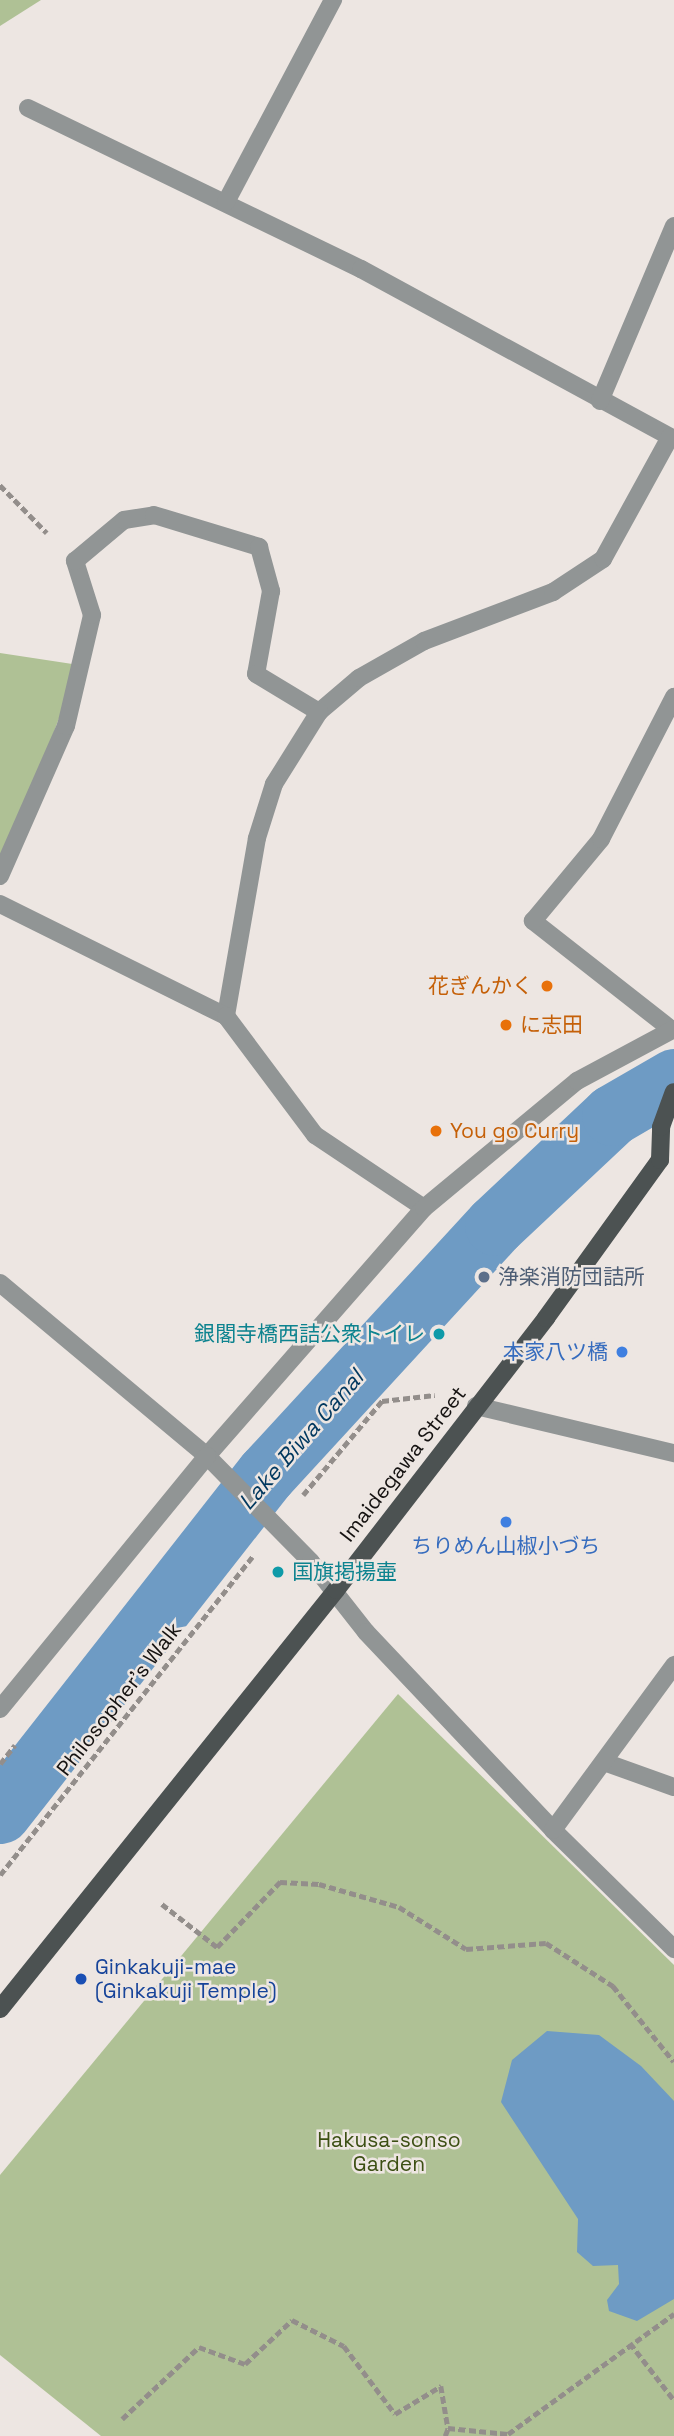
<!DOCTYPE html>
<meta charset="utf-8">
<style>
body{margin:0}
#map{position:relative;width:674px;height:2436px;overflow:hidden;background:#ede6e2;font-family:"Space Grotesk","Noto Sans JP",sans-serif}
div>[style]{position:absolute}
.green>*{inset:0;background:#afc195}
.water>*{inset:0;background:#6e9bc4}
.canal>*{height:61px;margin:-30.5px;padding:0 30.5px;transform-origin:30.5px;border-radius:30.5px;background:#6e9bc4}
.path>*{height:4.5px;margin-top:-2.25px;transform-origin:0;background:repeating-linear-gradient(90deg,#938e8b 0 7px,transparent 0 10.5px)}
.minor>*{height:18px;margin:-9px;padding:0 9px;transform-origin:9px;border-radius:9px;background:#919595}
.major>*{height:18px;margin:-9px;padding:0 9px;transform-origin:9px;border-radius:9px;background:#4c5252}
.dots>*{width:19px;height:19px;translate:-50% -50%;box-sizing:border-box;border:4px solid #ede6e2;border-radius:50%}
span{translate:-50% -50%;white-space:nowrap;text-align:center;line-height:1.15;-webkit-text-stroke:5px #ede6e2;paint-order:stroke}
.food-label{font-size:21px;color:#c56008}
.right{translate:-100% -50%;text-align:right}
.left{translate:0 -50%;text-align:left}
.service-label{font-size:21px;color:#4e5e75}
.culture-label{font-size:21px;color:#0d838f}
.shop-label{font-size:21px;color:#366cbe}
.street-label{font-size:21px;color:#151211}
.transit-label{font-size:21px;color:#164399}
.park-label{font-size:21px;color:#3c4f13}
.water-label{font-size:23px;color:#01385f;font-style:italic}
</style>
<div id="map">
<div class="green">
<i style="clip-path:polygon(0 0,41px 0,0 26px)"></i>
<i style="clip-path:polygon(0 653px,79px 665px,0 876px)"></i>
<i style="clip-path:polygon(398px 1694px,674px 1965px,674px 2436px,101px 2436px,0 2355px,0 2175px)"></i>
</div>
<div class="water">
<i style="clip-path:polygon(547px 2031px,599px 2035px,641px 2066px,674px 2101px,674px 2299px,637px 2321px,609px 2311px,607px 2300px,619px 2284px,618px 2265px,593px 2266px,577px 2252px,578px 2219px,501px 2102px,512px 2060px)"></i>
</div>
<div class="canal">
<i style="left:0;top:1813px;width:431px;rotate:-51.9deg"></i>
<i style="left:266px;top:1474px;width:338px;rotate:-47.4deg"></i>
<i style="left:495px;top:1225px;width:161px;rotate:-43.2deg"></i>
<i style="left:612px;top:1115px;width:72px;rotate:-30.1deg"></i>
</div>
<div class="path">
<i style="left:0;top:485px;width:67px;rotate:45.6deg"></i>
<i style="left:303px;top:1495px;width:123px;rotate:-50deg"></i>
<i style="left:382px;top:1401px;width:53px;rotate:-6.5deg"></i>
<i style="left:0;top:1764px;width:24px;rotate:-52deg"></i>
<i style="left:0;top:1875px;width:406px;rotate:-51.6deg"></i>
<i style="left:162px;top:1904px;width:70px;rotate:38deg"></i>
<i style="left:217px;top:1947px;width:91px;rotate:-45.9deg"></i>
<i style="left:280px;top:1882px;width:39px;rotate:3deg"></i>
<i style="left:319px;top:1884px;width:83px;rotate:16deg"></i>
<i style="left:399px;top:1907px;width:79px;rotate:32.1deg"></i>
<i style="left:466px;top:1949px;width:80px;rotate:-4.3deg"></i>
<i style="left:546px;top:1943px;width:80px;rotate:32.7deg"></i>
<i style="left:613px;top:1986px;width:97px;rotate:51.2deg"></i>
<i style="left:630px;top:2343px;width:72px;rotate:52.3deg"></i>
<i style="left:122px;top:2419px;width:105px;rotate:-43.1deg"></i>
<i style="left:199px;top:2347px;width:49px;rotate:20.3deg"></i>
<i style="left:245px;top:2364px;width:64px;rotate:-43.1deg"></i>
<i style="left:292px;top:2320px;width:58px;rotate:26.6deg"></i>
<i style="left:344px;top:2346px;width:85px;rotate:53.1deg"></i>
<i style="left:395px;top:2414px;width:54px;rotate:-31.3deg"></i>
<i style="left:441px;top:2386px;width:43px;rotate:80.5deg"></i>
<i style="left:448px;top:2428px;width:60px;rotate:5.7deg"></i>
<i style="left:508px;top:2434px;width:205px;rotate:-35.9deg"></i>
<i style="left:445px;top:2436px;width:9px;rotate:-69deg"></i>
</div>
<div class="minor">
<i style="left:28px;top:108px;width:370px;rotate:25.8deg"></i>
<i style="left:361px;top:269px;width:356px;rotate:28.5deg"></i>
<i style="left:226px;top:202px;width:229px;rotate:-62.1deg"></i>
<i style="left:600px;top:401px;width:190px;rotate:-67.1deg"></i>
<i style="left:319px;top:712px;width:52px;rotate:-40.4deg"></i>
<i style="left:359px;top:678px;width:75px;rotate:-29.6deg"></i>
<i style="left:424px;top:641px;width:138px;rotate:-20.8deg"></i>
<i style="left:553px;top:592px;width:60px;rotate:-33.4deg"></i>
<i style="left:603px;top:559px;width:139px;rotate:-61.2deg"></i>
<i style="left:0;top:876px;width:164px;rotate:-66.3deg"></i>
<i style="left:66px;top:726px;width:114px;rotate:-76.8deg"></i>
<i style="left:92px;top:615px;width:57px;rotate:-107.5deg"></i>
<i style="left:75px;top:561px;width:64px;rotate:-39.9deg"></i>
<i style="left:124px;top:520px;width:30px;rotate:-9deg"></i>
<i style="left:154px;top:515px;width:110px;rotate:16.9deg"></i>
<i style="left:259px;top:547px;width:46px;rotate:74.7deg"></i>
<i style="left:271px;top:591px;width:84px;rotate:100.2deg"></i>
<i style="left:256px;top:674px;width:74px;rotate:31.1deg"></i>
<i style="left:319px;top:712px;width:85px;rotate:122deg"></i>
<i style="left:274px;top:784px;width:57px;rotate:107.5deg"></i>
<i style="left:257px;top:838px;width:181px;rotate:99.9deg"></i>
<i style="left:0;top:904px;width:252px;rotate:26.4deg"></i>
<i style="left:226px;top:1016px;width:149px;rotate:53.2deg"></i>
<i style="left:315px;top:1135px;width:131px;rotate:33.8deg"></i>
<i style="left:424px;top:1208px;width:330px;rotate:131.2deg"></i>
<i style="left:207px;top:1456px;width:148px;rotate:45.5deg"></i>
<i style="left:311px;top:1562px;width:89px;rotate:51.8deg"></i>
<i style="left:366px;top:1632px;width:272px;rotate:46.6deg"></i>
<i style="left:553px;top:1830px;width:170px;rotate:44.5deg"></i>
<i style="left:672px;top:1030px;width:177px;rotate:-141.9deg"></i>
<i style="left:533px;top:921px;width:107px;rotate:-50.3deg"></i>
<i style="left:601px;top:839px;width:160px;rotate:-62.8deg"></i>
<i style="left:424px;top:1208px;width:199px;rotate:-39.7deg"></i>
<i style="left:577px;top:1081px;width:110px;rotate:-28.2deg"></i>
<i style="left:0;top:1283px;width:270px;rotate:39.9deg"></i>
<i style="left:207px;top:1456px;width:327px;rotate:129.3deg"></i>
<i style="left:476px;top:1406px;width:204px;rotate:13.4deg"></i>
<i style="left:604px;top:1762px;width:74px;rotate:19.7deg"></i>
<i style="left:553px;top:1830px;width:205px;rotate:-53.7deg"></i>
</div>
<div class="major">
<i style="left:0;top:2009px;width:537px;rotate:-51.27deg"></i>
<i style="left:336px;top:1590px;width:344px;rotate:-52.3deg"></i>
<i style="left:546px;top:1318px;width:195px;rotate:-54.2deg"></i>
<i style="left:660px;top:1160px;width:33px;rotate:-88deg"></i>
<i style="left:661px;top:1127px;width:37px;rotate:-70deg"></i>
</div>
<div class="dots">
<i style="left:547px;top:986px;background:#e8710a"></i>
<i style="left:506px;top:1025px;background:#e8710a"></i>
<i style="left:436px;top:1131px;background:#e8710a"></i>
<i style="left:484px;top:1277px;background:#5c6f8a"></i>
<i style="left:439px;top:1334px;background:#0f9aa8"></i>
<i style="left:622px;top:1352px;background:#3f7fe0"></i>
<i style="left:506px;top:1522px;background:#3f7fe0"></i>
<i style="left:278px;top:1572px;background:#0f9aa8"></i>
<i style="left:81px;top:1979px;background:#1a4fb4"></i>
</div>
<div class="food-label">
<span class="right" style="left:533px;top:986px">花ぎんかく</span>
<span class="left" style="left:520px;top:1025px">に志田</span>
<span class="left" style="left:450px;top:1131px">You go Curry</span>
</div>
<div class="service-label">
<span class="left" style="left:498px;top:1277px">浄楽消防団詰所</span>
</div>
<div class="culture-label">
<span class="right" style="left:425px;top:1334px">銀閣寺橋西詰公衆トイレ</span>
<span class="left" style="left:292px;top:1572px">国旗掲揚壷</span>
</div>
<div class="shop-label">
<span class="right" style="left:608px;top:1352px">本家八ツ橋</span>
<span style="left:506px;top:1546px">ちりめん山椒小づち</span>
</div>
<div class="street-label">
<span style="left:403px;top:1464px;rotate:-52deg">Imaidegawa Street</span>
<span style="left:119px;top:1699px;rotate:-52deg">Philosopher's Walk</span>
</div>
<div class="transit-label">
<span class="left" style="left:95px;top:1979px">Ginkakuji-mae<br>(Ginkakuji Temple)</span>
</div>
<div class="park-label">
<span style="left:389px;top:2152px">Hakusa-sonso<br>Garden</span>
</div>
<div class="water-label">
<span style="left:301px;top:1440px;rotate:-49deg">Lake Biwa Canal</span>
</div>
</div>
